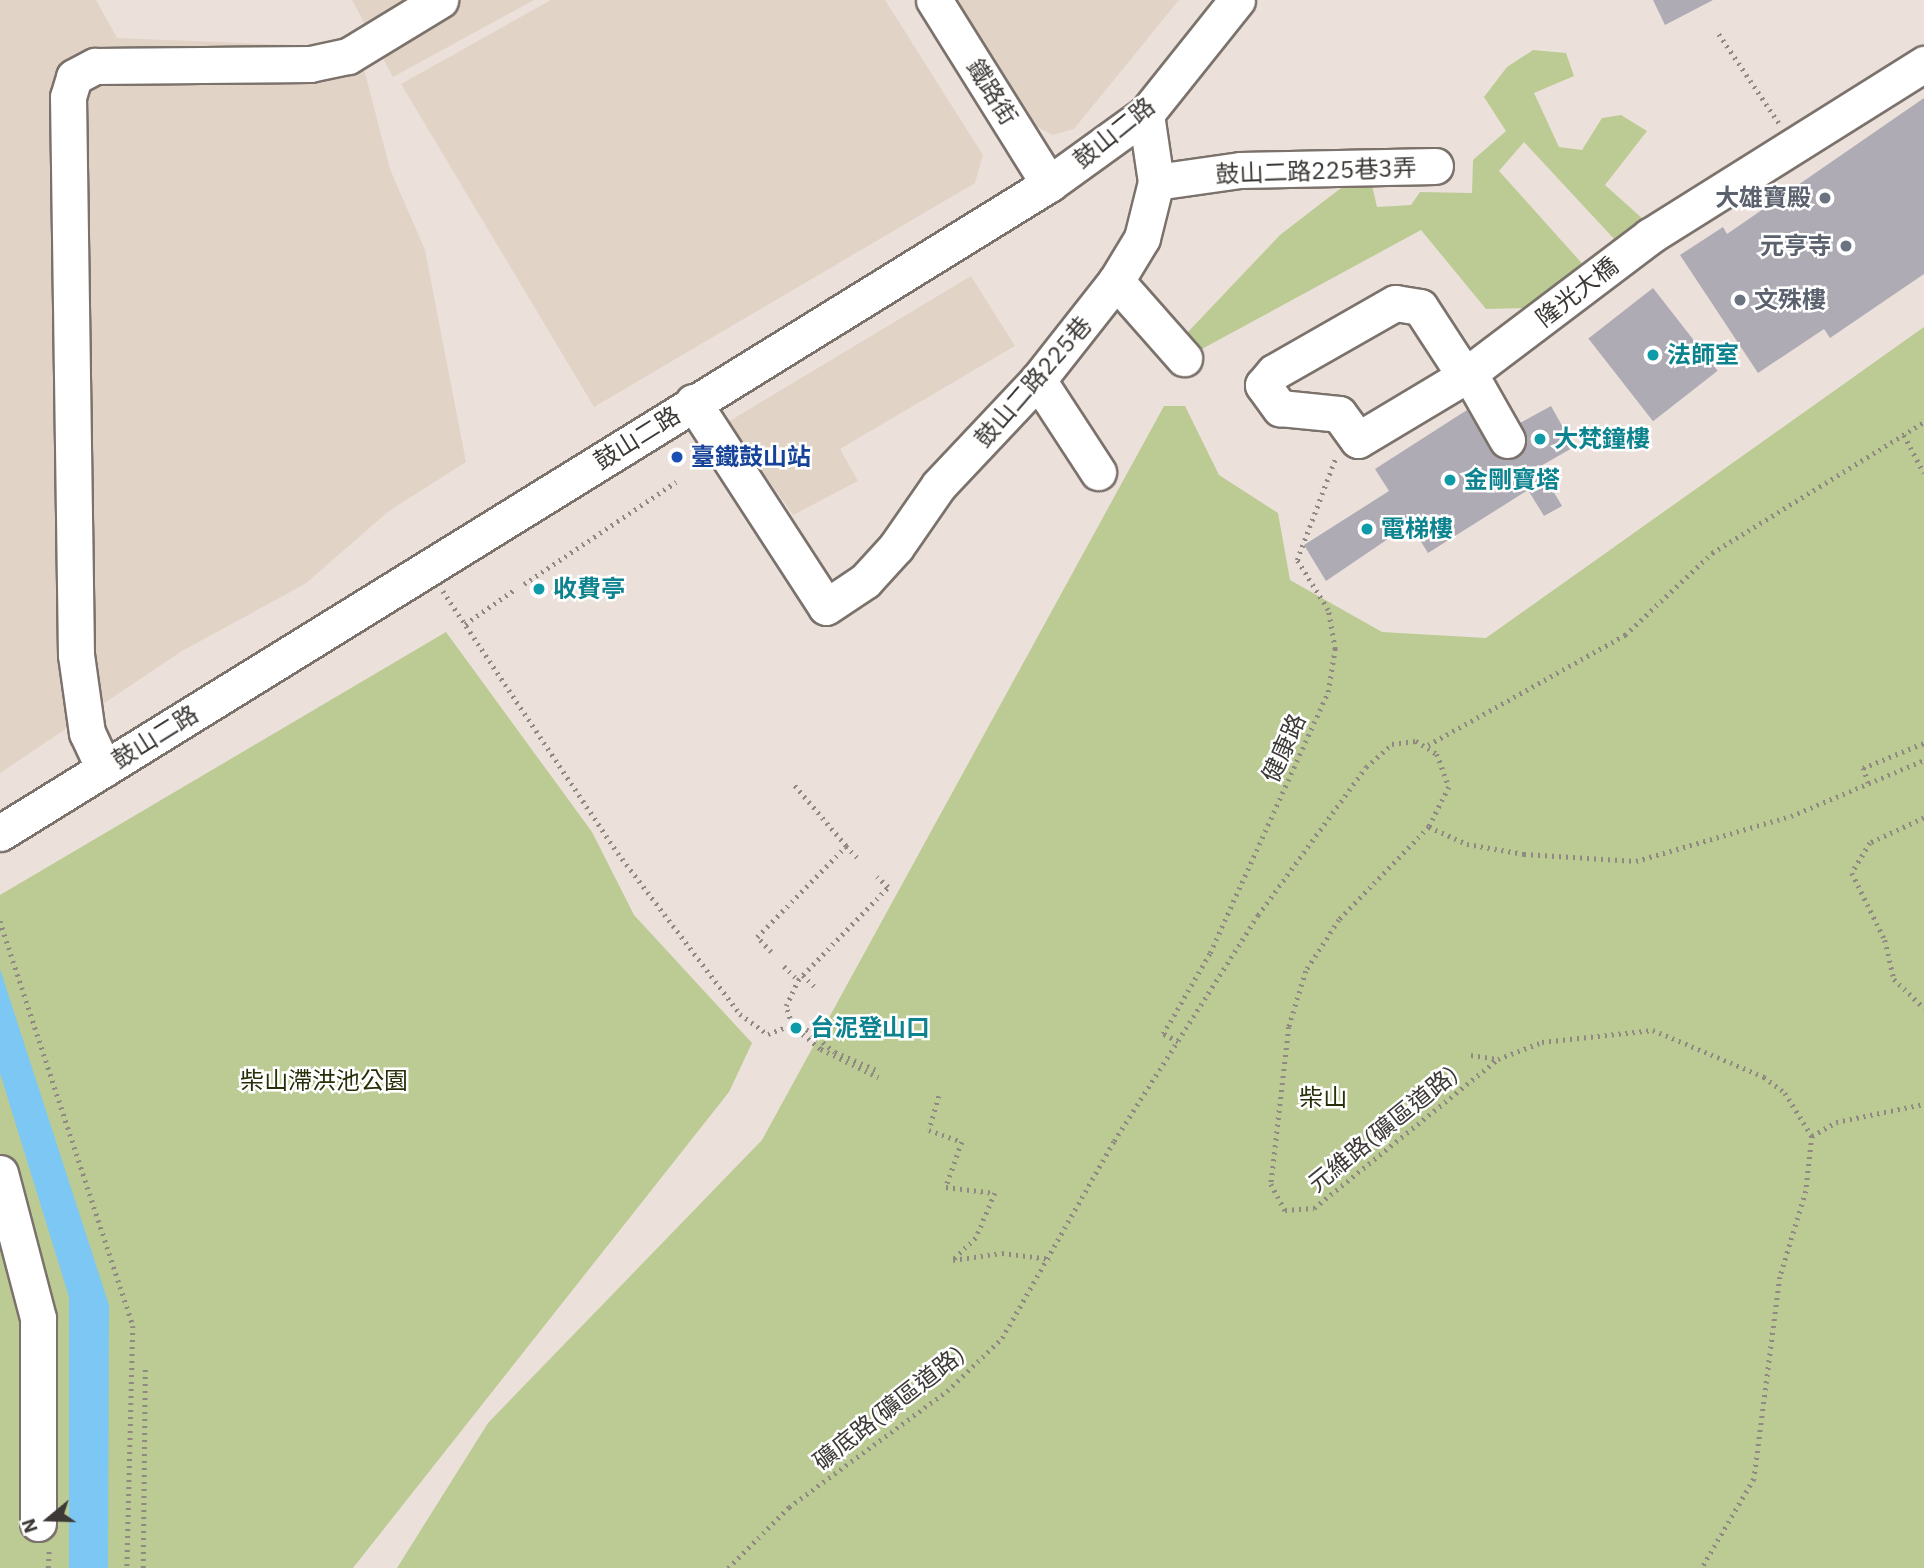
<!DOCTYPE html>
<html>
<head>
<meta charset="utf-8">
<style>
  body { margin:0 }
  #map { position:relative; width:1924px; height:1568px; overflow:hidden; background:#ebe1da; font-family:"IBM Plex Sans","Noto Sans TC",sans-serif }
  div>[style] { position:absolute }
  .built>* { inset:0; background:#e2d3c7 }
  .green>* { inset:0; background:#bbcb93 }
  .water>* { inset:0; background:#7cc7f4 }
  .building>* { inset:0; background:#aeabb5; transform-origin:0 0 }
  .path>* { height:4.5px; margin-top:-2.25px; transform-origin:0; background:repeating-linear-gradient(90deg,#8f8883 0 2px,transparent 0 7px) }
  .roads { filter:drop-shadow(2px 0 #7b726c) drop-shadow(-2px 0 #7b726c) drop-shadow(0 2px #7b726c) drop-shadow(0 -2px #7b726c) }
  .minor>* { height:35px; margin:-17.5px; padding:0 17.5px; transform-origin:17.5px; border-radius:17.5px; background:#fff }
  .dots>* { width:19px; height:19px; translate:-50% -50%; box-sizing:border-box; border:4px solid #fff; border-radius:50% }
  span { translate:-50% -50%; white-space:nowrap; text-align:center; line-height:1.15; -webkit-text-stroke:5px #fff; paint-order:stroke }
  .street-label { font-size:24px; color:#3d3936 }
  .worship-label { font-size:24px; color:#5b616d; font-weight:700 }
  .right { translate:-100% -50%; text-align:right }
  .left { translate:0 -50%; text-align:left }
  .culture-label { font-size:24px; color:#0d838f; font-weight:700 }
  .transit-label { font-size:24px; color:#164399; font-weight:700 }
  .park-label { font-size:24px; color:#262f07 }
  .north { position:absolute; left:14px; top:1484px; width:70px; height:70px; -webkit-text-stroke:5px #fff; paint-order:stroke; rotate:251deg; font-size:19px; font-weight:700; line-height:28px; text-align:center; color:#3d3936 }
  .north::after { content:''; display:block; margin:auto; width:24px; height:32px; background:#3d3936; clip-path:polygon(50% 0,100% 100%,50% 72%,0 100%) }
</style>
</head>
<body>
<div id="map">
  <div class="built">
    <i style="clip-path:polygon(0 0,96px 0,117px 38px,320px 46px,345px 35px,363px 65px,390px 169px,425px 250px,466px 462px,389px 511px,305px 584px,182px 651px,0 773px)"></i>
    <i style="clip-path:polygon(352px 0,534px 0,393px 77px)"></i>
    <i style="clip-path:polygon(551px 0,885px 0,983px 155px,975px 183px,594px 407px,401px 84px)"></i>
    <i style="clip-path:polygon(955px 0,1179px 0,1074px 129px,1052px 135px,1034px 125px)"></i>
    <i style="clip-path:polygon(971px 276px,1015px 346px,840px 449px,858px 481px,793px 515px,728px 422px)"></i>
  </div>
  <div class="green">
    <i style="clip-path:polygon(1533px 50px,1566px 53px,1574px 76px,1534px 93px,1559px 147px,1582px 150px,1602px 118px,1621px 115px,1647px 131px,1605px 185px,1644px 220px,1616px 241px,1524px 142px,1499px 171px,1587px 269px,1529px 308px,1486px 309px,1421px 230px,1200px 350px,1187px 333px,1280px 235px,1350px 181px,1370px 176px,1377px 207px,1411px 205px,1420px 192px,1472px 193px,1473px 160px,1506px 131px,1484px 97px,1507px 67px)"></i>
    <i style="clip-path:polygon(1924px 327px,1924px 1568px,397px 1568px,488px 1423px,762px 1140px,1164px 406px,1185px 406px,1219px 475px,1278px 513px,1290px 580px,1382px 632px,1486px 638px)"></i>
    <i style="clip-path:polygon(446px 632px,592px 832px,634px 915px,752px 1043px,729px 1092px,353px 1568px,0 1568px,0 895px)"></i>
  </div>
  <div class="water">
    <i style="clip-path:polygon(0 969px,109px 1305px,108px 1568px,69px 1568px,69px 1297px,0 1073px)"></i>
  </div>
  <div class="building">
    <i style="clip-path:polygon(1653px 0,1713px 0,1665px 25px)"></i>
    <i style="clip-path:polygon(1924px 98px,1924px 274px,1830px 338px,1824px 329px,1758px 373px,1680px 255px,1723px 227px,1727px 234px)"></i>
    <i style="left:1653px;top:288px;width:105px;height:82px;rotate:52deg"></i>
    <i style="clip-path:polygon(1551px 406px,1574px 447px,1539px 467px,1562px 506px,1544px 516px,1528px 490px,1428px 553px,1410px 524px,1326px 581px,1304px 545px,1389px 491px,1375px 469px,1467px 410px,1496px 457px,1516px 458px,1527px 441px,1520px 423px)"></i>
  </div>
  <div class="path">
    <i style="left:1719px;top:34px;width:107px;rotate:56deg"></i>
    <i style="left:1904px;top:435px;width:43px;rotate:62.2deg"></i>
    <i style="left:1521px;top:466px;width:15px;rotate:62deg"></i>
    <i style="left:524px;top:584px;width:183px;rotate:-33.9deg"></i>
    <i style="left:443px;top:591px;width:315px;rotate:56.3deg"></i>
    <i style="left:618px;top:853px;width:202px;rotate:52.8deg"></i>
    <i style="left:740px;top:1014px;width:34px;rotate:36deg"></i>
    <i style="left:768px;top:1034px;width:26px;rotate:-21deg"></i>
    <i style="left:792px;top:1025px;width:38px;rotate:40deg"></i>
    <i style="left:821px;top:1049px;width:64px;rotate:26.2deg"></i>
    <i style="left:465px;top:624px;width:60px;rotate:-34.8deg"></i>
    <i style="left:1428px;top:745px;width:226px;rotate:-29.2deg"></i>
    <i style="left:1625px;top:635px;width:120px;rotate:-43.3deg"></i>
    <i style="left:1712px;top:553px;width:249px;rotate:-31.7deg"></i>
    <i style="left:1868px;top:783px;width:16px;rotate:-108deg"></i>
    <i style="left:1863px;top:768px;width:66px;rotate:-22.3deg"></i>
    <i style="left:1924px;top:818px;width:60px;rotate:155.2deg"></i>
    <i style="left:1870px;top:843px;width:35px;rotate:121deg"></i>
    <i style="left:1852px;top:873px;width:75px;rotate:63.8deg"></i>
    <i style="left:1885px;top:940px;width:40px;rotate:77deg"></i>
    <i style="left:1894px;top:979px;width:42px;rotate:44deg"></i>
    <i style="left:1429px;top:827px;width:42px;rotate:24.1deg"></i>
    <i style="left:1467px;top:844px;width:58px;rotate:10deg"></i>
    <i style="left:1524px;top:854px;width:112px;rotate:3.6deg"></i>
    <i style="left:1636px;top:861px;width:161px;rotate:-16.2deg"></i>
    <i style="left:1791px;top:816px;width:144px;rotate:-22.8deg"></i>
    <i style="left:846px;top:846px;width:18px;rotate:45deg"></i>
    <i style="left:0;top:921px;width:426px;rotate:71.8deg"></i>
    <i style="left:133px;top:1326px;width:242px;rotate:91.4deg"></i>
    <i style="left:771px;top:952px;width:21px;rotate:-133deg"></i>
    <i style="left:757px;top:937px;width:127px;rotate:-45.6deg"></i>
    <i style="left:846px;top:846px;width:82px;rotate:-130.5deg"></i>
    <i style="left:784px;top:966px;width:20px;rotate:45deg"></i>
    <i style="left:798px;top:980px;width:129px;rotate:-45.9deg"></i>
    <i style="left:888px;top:887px;width:15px;rotate:-138deg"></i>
    <i style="left:803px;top:975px;width:20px;rotate:45deg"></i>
    <i style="left:792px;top:1025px;width:20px;rotate:-108deg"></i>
    <i style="left:786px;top:1006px;width:29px;rotate:-65deg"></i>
    <i style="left:801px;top:1025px;width:43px;rotate:38.5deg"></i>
    <i style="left:835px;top:1052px;width:48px;rotate:23.4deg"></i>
    <i style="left:1178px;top:1042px;width:17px;rotate:-152deg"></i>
    <i style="left:1163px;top:1034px;width:94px;rotate:-59.9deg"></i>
    <i style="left:1210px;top:953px;width:286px;rotate:-65.7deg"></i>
    <i style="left:1328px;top:692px;width:44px;rotate:-80.8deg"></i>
    <i style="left:1335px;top:649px;width:40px;rotate:-100deg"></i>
    <i style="left:1328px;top:610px;width:59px;rotate:-121.8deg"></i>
    <i style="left:1297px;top:560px;width:110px;rotate:-69.3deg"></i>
    <i style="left:1471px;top:1055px;width:26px;rotate:9deg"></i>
    <i style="left:939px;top:1096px;width:35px;rotate:106deg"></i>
    <i style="left:929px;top:1130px;width:35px;rotate:20deg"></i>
    <i style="left:962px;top:1142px;width:48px;rotate:109.6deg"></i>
    <i style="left:946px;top:1187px;width:49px;rotate:7deg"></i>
    <i style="left:995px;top:1193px;width:49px;rotate:112.9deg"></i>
    <i style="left:976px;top:1238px;width:32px;rotate:136deg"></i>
    <i style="left:953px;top:1260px;width:49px;rotate:-8.1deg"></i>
    <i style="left:1002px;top:1253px;width:49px;rotate:7deg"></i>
    <i style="left:1812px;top:1136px;width:28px;rotate:-30deg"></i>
    <i style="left:1836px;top:1122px;width:90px;rotate:-11.6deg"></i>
    <i style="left:48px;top:1568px;width:20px;rotate:-87deg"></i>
    <i style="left:143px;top:1568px;width:200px;rotate:-89.4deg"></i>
    <i style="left:728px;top:1568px;width:86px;rotate:-45deg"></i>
    <i style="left:789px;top:1507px;width:196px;rotate:-36.3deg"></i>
    <i style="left:947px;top:1391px;width:76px;rotate:-43.9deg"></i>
    <i style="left:1002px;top:1338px;width:227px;rotate:-60.4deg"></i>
    <i style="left:1114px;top:1141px;width:268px;rotate:-57.5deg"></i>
    <i style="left:1258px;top:915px;width:183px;rotate:-53.9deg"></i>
    <i style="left:1366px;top:767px;width:35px;rotate:-41deg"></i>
    <i style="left:1392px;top:744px;width:24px;rotate:-7deg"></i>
    <i style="left:1416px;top:741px;width:25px;rotate:32deg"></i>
    <i style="left:1437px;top:754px;width:35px;rotate:70deg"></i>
    <i style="left:1449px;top:787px;width:45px;rotate:116.6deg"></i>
    <i style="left:1429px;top:827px;width:129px;rotate:134.1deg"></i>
    <i style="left:1339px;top:920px;width:61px;rotate:122.9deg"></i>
    <i style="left:1306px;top:971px;width:59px;rotate:106.9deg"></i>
    <i style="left:1289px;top:1027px;width:158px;rotate:96.5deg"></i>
    <i style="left:1271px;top:1184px;width:30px;rotate:62deg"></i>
    <i style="left:1285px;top:1210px;width:29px;rotate:-4deg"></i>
    <i style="left:1314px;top:1208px;width:237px;rotate:-39deg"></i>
    <i style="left:1498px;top:1059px;width:47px;rotate:-21.1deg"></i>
    <i style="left:1542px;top:1042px;width:112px;rotate:-6.2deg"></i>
    <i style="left:1653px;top:1030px;width:121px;rotate:22.9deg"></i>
    <i style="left:1764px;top:1077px;width:26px;rotate:37deg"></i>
    <i style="left:1785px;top:1093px;width:51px;rotate:57.9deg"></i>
    <i style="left:1812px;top:1136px;width:55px;rotate:96.2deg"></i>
    <i style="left:1806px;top:1191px;width:90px;rotate:106.8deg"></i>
    <i style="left:1780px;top:1277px;width:204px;rotate:97.3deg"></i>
    <i style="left:1754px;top:1479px;width:103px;rotate:120.3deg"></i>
  </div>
  <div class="roads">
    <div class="minor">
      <i style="left:934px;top:0;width:217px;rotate:58deg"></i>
      <i style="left:1156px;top:182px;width:85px;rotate:-8.1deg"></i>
      <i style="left:1240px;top:170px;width:195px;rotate:-1.2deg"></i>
      <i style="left:1116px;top:281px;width:103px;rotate:48.6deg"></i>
      <i style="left:1469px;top:373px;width:77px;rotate:60.4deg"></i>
      <i style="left:1465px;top:376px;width:82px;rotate:-123.1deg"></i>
      <i style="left:1420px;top:307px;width:25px;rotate:-171deg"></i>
      <i style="left:1395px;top:303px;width:139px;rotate:150.3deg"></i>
      <i style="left:1274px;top:372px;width:17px;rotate:130deg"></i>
      <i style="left:1263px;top:385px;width:29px;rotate:54deg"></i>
      <i style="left:1280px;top:408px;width:59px;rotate:5.8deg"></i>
      <i style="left:1339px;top:414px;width:32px;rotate:54deg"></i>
      <i style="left:1358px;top:440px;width:125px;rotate:-30.9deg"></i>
      <i style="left:1465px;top:376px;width:232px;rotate:-37.1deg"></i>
      <i style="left:1650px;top:236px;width:324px;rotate:-32.1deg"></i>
      <i style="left:1038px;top:380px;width:110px;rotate:56.9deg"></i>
      <i style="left:693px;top:402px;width:244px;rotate:57deg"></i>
      <i style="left:826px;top:607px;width:47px;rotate:-33.7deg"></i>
      <i style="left:865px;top:581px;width:46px;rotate:-47.6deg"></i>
      <i style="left:896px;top:547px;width:75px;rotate:-55.3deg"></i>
      <i style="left:939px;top:485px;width:144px;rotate:-46.7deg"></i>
      <i style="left:1038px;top:380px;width:126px;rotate:-51.8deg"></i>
      <i style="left:1116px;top:281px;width:50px;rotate:-58.8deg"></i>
      <i style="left:1142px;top:238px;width:58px;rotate:-76deg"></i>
      <i style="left:1156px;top:182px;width:69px;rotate:-98.4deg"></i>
      <i style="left:104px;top:769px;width:40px;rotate:-115deg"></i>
      <i style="left:87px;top:733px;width:79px;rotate:-98deg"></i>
      <i style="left:76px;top:655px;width:558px;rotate:-90.82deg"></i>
      <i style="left:68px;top:97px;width:21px;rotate:-73deg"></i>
      <i style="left:74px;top:77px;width:24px;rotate:-28deg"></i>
      <i style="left:95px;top:66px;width:215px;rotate:-0.5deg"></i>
      <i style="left:310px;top:64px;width:39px;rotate:-12deg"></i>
      <i style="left:348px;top:56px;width:108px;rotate:-31.3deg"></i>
      <i style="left:0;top:833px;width:1234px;rotate:-31.74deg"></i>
      <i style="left:1049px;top:184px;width:120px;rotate:-35.8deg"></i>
      <i style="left:1146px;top:114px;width:146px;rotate:-51.4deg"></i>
      <i style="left:0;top:1173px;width:150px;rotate:75.3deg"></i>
      <i style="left:38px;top:1318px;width:205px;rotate:90deg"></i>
    </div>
  </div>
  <div class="dots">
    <i style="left:1825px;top:198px;background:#6b7280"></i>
    <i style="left:1846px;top:246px;background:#6b7280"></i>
    <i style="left:1740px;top:300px;background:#6b7280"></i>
    <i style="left:1653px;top:355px;background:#0f9aa8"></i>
    <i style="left:1540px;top:439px;background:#0f9aa8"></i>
    <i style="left:677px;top:457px;background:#1a4fb4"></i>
    <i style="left:1450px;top:480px;background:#0f9aa8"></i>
    <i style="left:1367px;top:529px;background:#0f9aa8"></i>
    <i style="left:539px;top:589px;background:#0f9aa8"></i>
    <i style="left:796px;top:1028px;background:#0f9aa8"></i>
  </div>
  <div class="street-label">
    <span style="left:992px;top:92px;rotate:58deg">鐵路街</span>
    <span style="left:1114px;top:133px;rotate:-39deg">鼓山二路</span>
    <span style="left:1316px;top:171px;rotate:-2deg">鼓山二路225巷3弄</span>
    <span style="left:1577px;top:292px;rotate:-38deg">隆光大橋</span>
    <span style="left:1033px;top:382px;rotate:-49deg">鼓山二路225巷</span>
    <span style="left:637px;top:438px;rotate:-32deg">鼓山二路</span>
    <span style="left:155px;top:737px;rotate:-32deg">鼓山二路</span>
    <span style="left:1284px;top:748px;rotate:-66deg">健康路</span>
    <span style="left:1383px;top:1129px;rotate:-39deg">元維路(礦區道路)</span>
    <span style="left:889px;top:1408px;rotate:-38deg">礦底路(礦區道路)</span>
  </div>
  <div class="worship-label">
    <span class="right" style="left:1811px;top:198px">大雄寶殿</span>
    <span class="right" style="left:1832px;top:246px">元亨寺</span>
    <span class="left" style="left:1754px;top:300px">文殊樓</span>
  </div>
  <div class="culture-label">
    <span class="left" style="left:1667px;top:355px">法師室</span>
    <span class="left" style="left:1554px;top:439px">大梵鐘樓</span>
    <span class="left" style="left:1464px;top:480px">金剛寶塔</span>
    <span class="left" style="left:1381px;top:529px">電梯樓</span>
    <span class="left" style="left:553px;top:589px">收費亭</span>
    <span class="left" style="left:810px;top:1028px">台泥登山口</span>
  </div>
  <div class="transit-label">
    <span class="left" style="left:691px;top:457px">臺鐵鼓山站</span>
  </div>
  <div class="park-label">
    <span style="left:324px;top:1081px">柴山滯洪池公園</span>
    <span style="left:1323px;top:1098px">柴山</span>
  </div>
  <div class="north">N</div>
</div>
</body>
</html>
